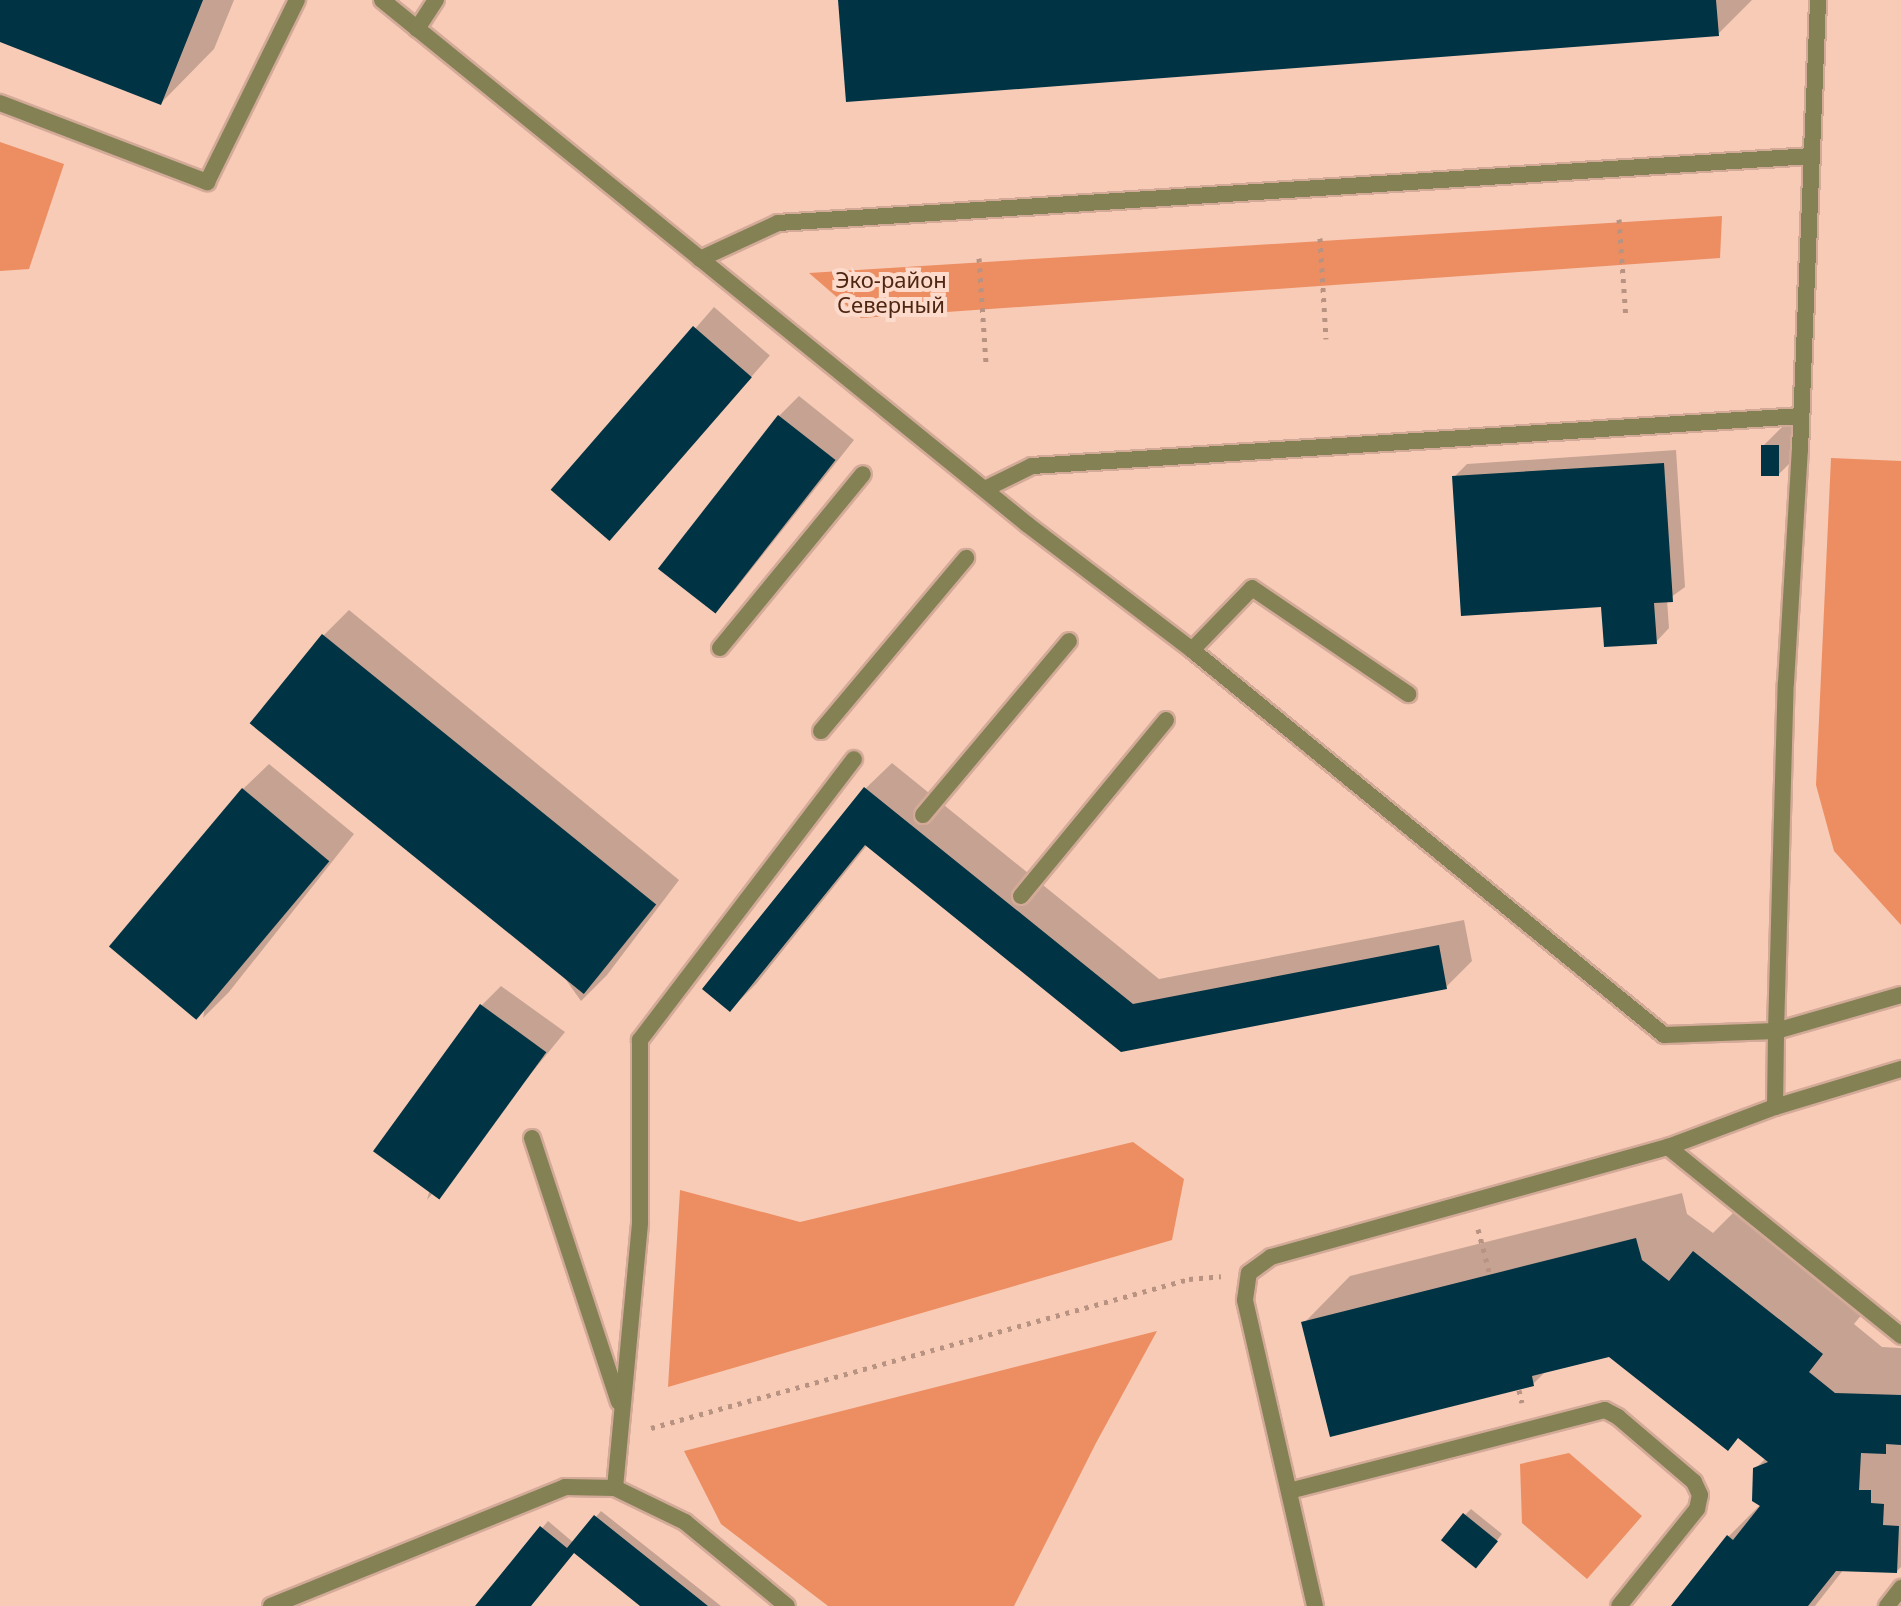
<!DOCTYPE html>
<html>
<head>
<meta charset="utf-8">
<style>
  body { margin:0 }
  #map { position:relative; width:1901px; height:1606px; overflow:hidden; background:#f8cbb7; font-family:"Noto Sans",sans-serif }
  div>[style] { position:absolute }
  .green>* { inset:0; background:#ec8e62 }
  .shadow>* { inset:0; background:#0003; transform-origin:0 0 }
  .building>* { inset:0; background:#003343; transform-origin:0 0 }
  .path>* { height:5px; margin-top:-2.5px; transform-origin:0; background:repeating-linear-gradient(90deg,#b89382 0 4px,transparent 0 10px) }
  .roads { filter:drop-shadow(2px 0 #d3aa98) drop-shadow(-2px 0 #d3aa98) drop-shadow(0 2px #d3aa98) drop-shadow(0 -2px #d3aa98) }
  .service>* { height:16px; margin:-8px; padding:0 8px; transform-origin:8px; border-radius:8px; background:#848154 }
  .minor>* { height:16px; margin:-8px; padding:0 8px; transform-origin:8px; border-radius:8px; background:#848154 }
  span { translate:-50% -50%; white-space:nowrap; text-align:center; line-height:1.15; -webkit-text-stroke:8px #fddbcc; paint-order:stroke }
  .park-label { font-size:22px; color:#4f2612 }
</style>
</head>
<body>
<div id="map">
  <div class="green">
    <i style="clip-path:polygon(0 142px,64px 164px,29px 269px,0 271px)"></i>
    <i style="clip-path:polygon(1722px 216px,1720px 258px,861px 318px,809px 273px)"></i>
    <i style="clip-path:polygon(1831px 458px,1901px 461px,1901px 925px,1834px 851px,1816px 785px)"></i>
    <i style="clip-path:polygon(1133px 1142px,1184px 1179px,1172px 1240px,668px 1387px,680px 1190px,800px 1222px)"></i>
    <i style="clip-path:polygon(1157px 1331px,1096px 1443px,1014px 1606px,828px 1606px,721px 1524px,684px 1451px)"></i>
    <i style="clip-path:polygon(1569px 1453px,1642px 1516px,1587px 1579px,1522px 1523px,1520px 1464px)"></i>
  </div>
  <div class="shadow">
    <i style="clip-path:polygon(0 0,234px 0,214px 49px,161px 103px,0 39px)"></i>
    <i style="clip-path:polygon(840px 0,1752px 0,1718px 34px)"></i>
    <i style="left:714px;top:307px;width:74px;height:244px;rotate:41deg"></i>
    <i style="clip-path:polygon(799px 396px,854px 440px,734px 591px,714px 611px,779px 416px)"></i>
    <i style="clip-path:polygon(1789px 420px,1804px 420px,1805px 448px,1779px 474px,1763px 446px)"></i>
    <i style="clip-path:polygon(1676px 450px,1685px 587px,1667px 600px,1669px 628px,1656px 642px,1603px 605px,1454px 477px,1467px 464px)"></i>
    <i style="clip-path:polygon(349px 610px,679px 880px,607px 975px,581px 1001px,323px 636px)"></i>
    <i style="clip-path:polygon(892px 763px,1159px 979px,1464px 920px,1472px 961px,1446px 987px,1122px 1050px,868px 844px,756px 984px,730px 1010px,705px 989px,866px 788px)"></i>
    <i style="clip-path:polygon(269px 764px,354px 834px,229px 992px,203px 1018px,243px 789px)"></i>
    <i style="clip-path:polygon(501px 986px,565px 1032px,427px 1200px,481px 1006px)"></i>
    <i style="clip-path:polygon(1682px 1193px,1687px 1214px,1713px 1233px,1740px 1206px,1868px 1307px,1854px 1324px,1882px 1347px,1901px 1348px,1901px 1567px,1897px 1571px,1844px 1569px,1815px 1606px,1673px 1606px,1729px 1536px,1761px 1504px,1755px 1469px,1766px 1458px,1739px 1437px,1609px 1355px,1547px 1370px,1533px 1384px,1304px 1323px,1350px 1276px)"></i>
    <i style="clip-path:polygon(1471px 1509px,1502px 1534px,1482px 1559px,1465px 1515px)"></i>
    <i style="clip-path:polygon(601px 1511px,721px 1606px,644px 1606px,575px 1551px,530px 1606px,478px 1606px,548px 1521px,574px 1543px)"></i>
  </div>
  <div class="building">
    <i style="clip-path:polygon(0 0,203px 0,161px 105px,0 42px)"></i>
    <i style="clip-path:polygon(838px 0,1716px 0,1719px 36px,846px 102px)"></i>
    <i style="left:693px;top:326px;width:78px;height:217px;rotate:41deg"></i>
    <i style="left:778px;top:415px;width:73px;height:195px;rotate:38deg"></i>
    <i style="left:1761px;top:445px;width:18px;height:31px"></i>
    <i style="clip-path:polygon(1664px 463px,1673px 602px,1654px 603px,1657px 644px,1604px 647px,1601px 607px,1461px 616px,1452px 476px)"></i>
    <i style="left:322px;top:634px;width:430px;height:115px;rotate:39deg"></i>
    <i style="clip-path:polygon(864px 787px,1133px 1004px,1439px 945px,1447px 989px,1121px 1052px,865px 845px,730px 1012px,702px 989px)"></i>
    <i style="left:242px;top:788px;width:114px;height:207px;rotate:40deg"></i>
    <i style="left:480px;top:1004px;width:82px;height:182px;rotate:36deg"></i>
    <i style="clip-path:polygon(1636px 1238px,1642px 1260px,1669px 1281px,1693px 1251px,1823px 1354px,1809px 1372px,1835px 1393px,1901px 1395px,1901px 1445px,1886px 1444px,1886px 1454px,1861px 1453px,1859px 1490px,1871px 1490px,1871px 1503px,1884px 1504px,1883px 1525px,1899px 1526px,1897px 1573px,1836px 1571px,1808px 1606px,1671px 1606px,1727px 1535px,1733px 1540px,1760px 1506px,1752px 1501px,1753px 1468px,1768px 1462px,1738px 1438px,1728px 1451px,1609px 1357px,1532px 1376px,1534px 1386px,1330px 1437px,1301px 1322px)"></i>
    <i style="left:1463px;top:1513px;width:45px;height:35px;rotate:39deg"></i>
    <i style="clip-path:polygon(594px 1515px,708px 1606px,640px 1606px,574px 1553px,531px 1606px,475px 1606px,540px 1526px,567px 1548px)"></i>
  </div>
  <div class="path">
    <i style="left:1619px;top:219px;width:99px;rotate:86deg"></i>
    <i style="left:1320px;top:238px;width:101px;rotate:86.6deg"></i>
    <i style="left:979px;top:258px;width:105px;rotate:86.2deg"></i>
    <i style="left:1478px;top:1229px;width:48px;rotate:75.4deg"></i>
    <i style="left:1519px;top:1390px;width:13px;rotate:77deg"></i>
    <i style="left:651px;top:1428px;width:558px;rotate:-15.48deg"></i>
    <i style="left:1189px;top:1279px;width:32px;rotate:-5deg"></i>
  </div>
  <div class="roads">
    <div class="service">
      <i style="left:382px;top:0;width:832px;rotate:39.1deg"></i>
      <i style="left:417px;top:29px;width:35px;rotate:-57deg"></i>
      <i style="left:0;top:103px;width:222px;rotate:20.9deg"></i>
      <i style="left:207px;top:182px;width:203px;rotate:-63.7deg"></i>
      <i style="left:700px;top:259px;width:86px;rotate:-24.8deg"></i>
      <i style="left:778px;top:223px;width:1034px;rotate:-3.71deg"></i>
      <i style="left:987px;top:488px;width:50px;rotate:-26.1deg"></i>
      <i style="left:1032px;top:466px;width:770px;rotate:-3.72deg"></i>
      <i style="left:720px;top:648px;width:225px;rotate:-50.6deg"></i>
      <i style="left:1192px;top:650px;width:86px;rotate:-45.9deg"></i>
      <i style="left:1252px;top:588px;width:189px;rotate:34.2deg"></i>
      <i style="left:821px;top:731px;width:226px;rotate:-50deg"></i>
      <i style="left:923px;top:815px;width:227px;rotate:-50deg"></i>
      <i style="left:1021px;top:896px;width:228px;rotate:-50.5deg"></i>
      <i style="left:1776px;top:1031px;width:348px;rotate:-88.4deg"></i>
      <i style="left:1786px;top:683px;width:233px;rotate:-86.6deg"></i>
      <i style="left:1800px;top:450px;width:450px;rotate:-87.7deg"></i>
      <i style="left:532px;top:1138px;width:278px;rotate:71.8deg"></i>
      <i style="left:615px;top:1488px;width:267px;rotate:-84.6deg"></i>
      <i style="left:640px;top:1222px;width:182px;rotate:-90deg"></i>
      <i style="left:640px;top:1040px;width:353px;rotate:-52.7deg"></i>
      <i style="left:1289px;top:1491px;width:326px;rotate:-14.4deg"></i>
      <i style="left:1605px;top:1410px;width:15px;rotate:28deg"></i>
      <i style="left:1618px;top:1417px;width:100px;rotate:40.5deg"></i>
      <i style="left:1694px;top:1482px;width:14px;rotate:65deg"></i>
      <i style="left:1700px;top:1495px;width:14px;rotate:102deg"></i>
      <i style="left:1697px;top:1509px;width:124px;rotate:128.8deg"></i>
      <i style="left:271px;top:1606px;width:317px;rotate:-22deg"></i>
      <i style="left:565px;top:1487px;width:50px;rotate:1.1deg"></i>
      <i style="left:615px;top:1488px;width:78px;rotate:25.9deg"></i>
      <i style="left:685px;top:1522px;width:132px;rotate:39.5deg"></i>
      <i style="left:1315px;top:1606px;width:314px;rotate:-102.9deg"></i>
      <i style="left:1245px;top:1300px;width:27px;rotate:-82deg"></i>
      <i style="left:1249px;top:1273px;width:27px;rotate:-36deg"></i>
      <i style="left:1271px;top:1257px;width:412px;rotate:-15.5deg"></i>
      <i style="left:1668px;top:1147px;width:300px;rotate:39deg"></i>
      <i style="left:1887px;top:1606px;width:23px;rotate:-52deg"></i>
    </div>
    <div class="minor">
      <i style="left:1028px;top:525px;width:206px;rotate:37.3deg"></i>
      <i style="left:1192px;top:650px;width:609px;rotate:39.2deg"></i>
      <i style="left:1664px;top:1035px;width:112px;rotate:-2deg"></i>
      <i style="left:1776px;top:1031px;width:130px;rotate:-16.1deg"></i>
      <i style="left:1775px;top:1107px;width:76px;rotate:-89.2deg"></i>
      <i style="left:1668px;top:1147px;width:114px;rotate:-20.5deg"></i>
      <i style="left:1775px;top:1107px;width:132px;rotate:-16.8deg"></i>
    </div>
  </div>
  <div class="park-label">
    <span style="left:891px;top:292px">Эко-район<br>Северный</span>
  </div>
</div>
</body>
</html>
